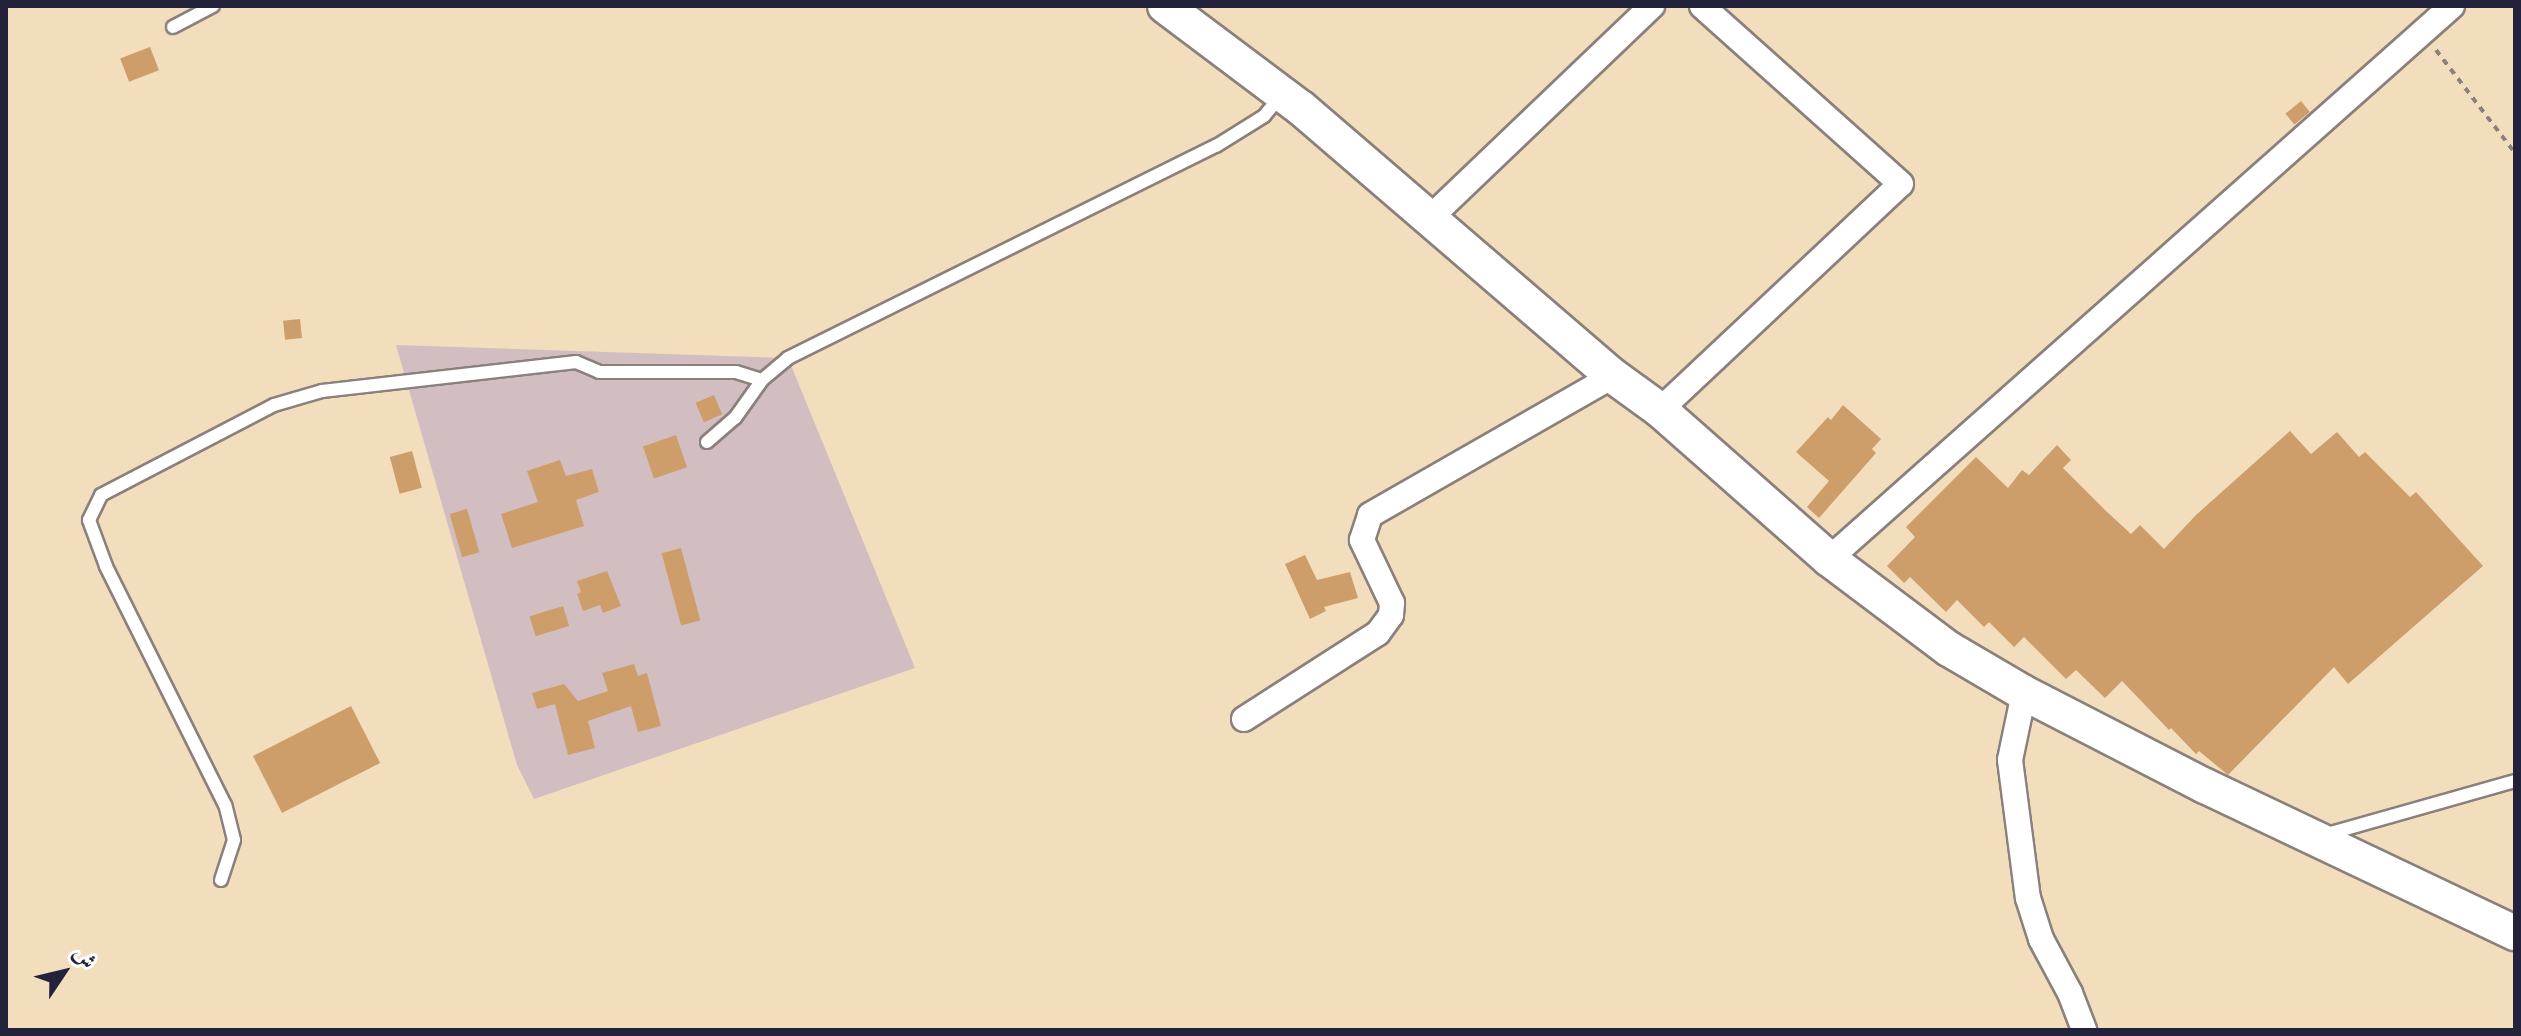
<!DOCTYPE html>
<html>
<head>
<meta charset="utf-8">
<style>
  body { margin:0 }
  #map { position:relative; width:2521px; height:1036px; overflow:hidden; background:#f2ddbd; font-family:"Old Standard TT",Amiri,serif }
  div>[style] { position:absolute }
  .industrial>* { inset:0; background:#d2bec1 }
  .building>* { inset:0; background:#ce9e6a; transform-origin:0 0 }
  .path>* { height:4px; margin-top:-2px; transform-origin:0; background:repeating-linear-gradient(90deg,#8a807c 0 6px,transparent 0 12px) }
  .roads { filter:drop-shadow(2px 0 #8a807c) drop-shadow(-2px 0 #8a807c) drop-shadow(0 2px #8a807c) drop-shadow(0 -2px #8a807c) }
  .lane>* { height:12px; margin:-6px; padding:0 6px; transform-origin:6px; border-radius:6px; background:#fff }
  .street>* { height:24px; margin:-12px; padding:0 12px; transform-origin:12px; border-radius:12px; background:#fff }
  .secondary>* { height:34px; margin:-17px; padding:0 17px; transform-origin:17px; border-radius:17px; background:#fff }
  span { translate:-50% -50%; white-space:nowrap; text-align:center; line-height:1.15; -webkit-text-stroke:7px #fff; paint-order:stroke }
  .frame { position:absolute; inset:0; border:8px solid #22223b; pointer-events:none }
  .north { position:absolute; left:24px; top:932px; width:80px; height:80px; -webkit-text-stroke:6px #fff; paint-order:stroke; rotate:55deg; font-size:22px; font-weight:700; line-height:32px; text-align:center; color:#22223b }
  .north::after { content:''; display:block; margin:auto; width:28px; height:36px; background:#22223b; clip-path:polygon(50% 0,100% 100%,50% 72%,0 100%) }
</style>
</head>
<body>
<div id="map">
  <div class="industrial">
    <i style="clip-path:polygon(396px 345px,788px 358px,915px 668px,534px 799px,517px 765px)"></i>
  </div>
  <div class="building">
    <i style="left:150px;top:47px;width:25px;height:32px;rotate:69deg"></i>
    <i style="left:2301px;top:101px;width:14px;height:20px;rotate:51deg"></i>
    <i style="left:300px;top:319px;width:19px;height:17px;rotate:84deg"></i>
    <i style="left:714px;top:395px;width:21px;height:20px;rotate:67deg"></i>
    <i style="clip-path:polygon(1843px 405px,1881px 439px,1872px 449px,1876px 453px,1819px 518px,1807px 507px,1829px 481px,1796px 452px,1828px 417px,1831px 420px)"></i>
    <i style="clip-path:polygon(2290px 431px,2311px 454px,2337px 432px,2359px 457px,2365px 452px,2410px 497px,2416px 492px,2483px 566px,2348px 684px,2334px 667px,2228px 775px,2199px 751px,2196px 754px,2171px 728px,2169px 730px,2122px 681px,2105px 698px,2076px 670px,2066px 679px,2024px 637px,2014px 647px,1989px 622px,1984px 627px,1957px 600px,1946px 612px,1910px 577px,1904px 583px,1887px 566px,1915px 537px,1906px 527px,1976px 457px,2008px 488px,2022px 470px,2029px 475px,2057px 445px,2071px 460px,2063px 468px,2106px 511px,2131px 534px,2140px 525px,2164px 549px,2196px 515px)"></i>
    <i style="left:676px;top:435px;width:34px;height:35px;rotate:71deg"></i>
    <i style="left:412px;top:451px;width:38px;height:23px;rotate:75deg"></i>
    <i style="clip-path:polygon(560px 460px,566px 476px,592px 469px,599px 492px,576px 500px,584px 526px,512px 548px,501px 514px,538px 502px,527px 471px)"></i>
    <i style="left:467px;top:509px;width:45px;height:18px;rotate:74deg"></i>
    <i style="left:681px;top:548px;width:75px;height:20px;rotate:75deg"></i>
    <i style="clip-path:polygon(1305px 555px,1317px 580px,1350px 572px,1358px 598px,1324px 607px,1326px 611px,1310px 619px,1285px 564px)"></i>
    <i style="clip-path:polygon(607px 571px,621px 606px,603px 613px,600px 605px,583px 611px,577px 594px,581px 592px,577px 581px)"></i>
    <i style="left:563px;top:606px;width:21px;height:35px;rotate:73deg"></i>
    <i style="clip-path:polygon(634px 664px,638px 676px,647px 673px,661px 726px,638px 732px,631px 706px,588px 721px,595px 748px,568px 755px,555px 704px,537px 709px,532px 693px,564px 684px,578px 701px,608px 691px,602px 673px)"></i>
    <i style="left:351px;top:706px;width:64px;height:110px;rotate:63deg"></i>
  </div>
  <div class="path">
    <i style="left:2436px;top:50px;width:130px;rotate:52.5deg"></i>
  </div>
  <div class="roads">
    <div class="lane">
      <i style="left:173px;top:27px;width:45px;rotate:-27.7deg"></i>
      <i style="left:707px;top:442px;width:37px;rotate:-41deg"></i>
      <i style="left:735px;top:418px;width:47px;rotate:-54.6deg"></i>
      <i style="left:762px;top:380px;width:34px;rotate:-40deg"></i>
      <i style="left:788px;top:358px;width:478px;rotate:-26.4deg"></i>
      <i style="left:1216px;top:146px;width:57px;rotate:-32deg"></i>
      <i style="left:1264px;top:116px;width:25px;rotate:-50deg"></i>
      <i style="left:2324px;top:835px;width:198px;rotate:-15.8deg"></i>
      <i style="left:221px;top:880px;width:42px;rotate:-72deg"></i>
      <i style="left:234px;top:840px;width:36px;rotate:-104deg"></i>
      <i style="left:225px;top:805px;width:267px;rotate:-116.5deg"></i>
      <i style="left:106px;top:566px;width:49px;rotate:-110.3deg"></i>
      <i style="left:89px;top:520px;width:28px;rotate:-64deg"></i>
      <i style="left:101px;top:495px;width:195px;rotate:-27.5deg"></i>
      <i style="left:274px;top:405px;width:50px;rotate:-16.3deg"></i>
      <i style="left:322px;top:391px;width:256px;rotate:-6.5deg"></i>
      <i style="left:576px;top:362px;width:25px;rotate:23deg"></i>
      <i style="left:599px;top:372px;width:137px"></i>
      <i style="left:736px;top:372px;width:27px;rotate:17deg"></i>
    </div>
    <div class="street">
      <i style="left:1431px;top:217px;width:306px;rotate:-43.7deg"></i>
      <i style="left:1660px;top:410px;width:330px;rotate:-43.2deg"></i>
      <i style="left:1901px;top:184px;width:267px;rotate:-138.2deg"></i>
      <i style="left:1829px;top:559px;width:833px;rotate:-41.59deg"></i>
      <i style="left:2024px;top:693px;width:68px;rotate:101.8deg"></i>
      <i style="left:2010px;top:760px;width:139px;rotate:82.6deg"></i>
      <i style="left:2028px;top:898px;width:43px;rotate:72.4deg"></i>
      <i style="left:2041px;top:939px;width:61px;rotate:61.8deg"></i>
      <i style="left:2070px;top:993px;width:40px;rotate:69deg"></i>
      <i style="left:1244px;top:719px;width:159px;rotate:-32.7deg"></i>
      <i style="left:1378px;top:633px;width:22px;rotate:-54deg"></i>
      <i style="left:1391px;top:615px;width:12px;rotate:-85deg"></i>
      <i style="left:1392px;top:603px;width:70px;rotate:-115.5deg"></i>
      <i style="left:1362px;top:540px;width:26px;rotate:-72deg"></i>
      <i style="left:1370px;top:515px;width:280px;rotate:-29.8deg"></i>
    </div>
    <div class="secondary">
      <i style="left:1165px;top:6px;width:170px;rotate:36.9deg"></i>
      <i style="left:1301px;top:108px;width:411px;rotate:40.7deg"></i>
      <i style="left:1613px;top:376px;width:58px;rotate:35.9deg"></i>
      <i style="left:1660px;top:410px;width:225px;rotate:41.4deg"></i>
      <i style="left:1829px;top:559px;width:150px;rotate:36.9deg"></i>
      <i style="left:1949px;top:649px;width:87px;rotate:30.4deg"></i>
      <i style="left:2024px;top:693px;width:203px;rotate:27.2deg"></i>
      <i style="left:2205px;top:786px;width:343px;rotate:25.4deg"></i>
    </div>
  </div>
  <div class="frame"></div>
  <div class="north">ش</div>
</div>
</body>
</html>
